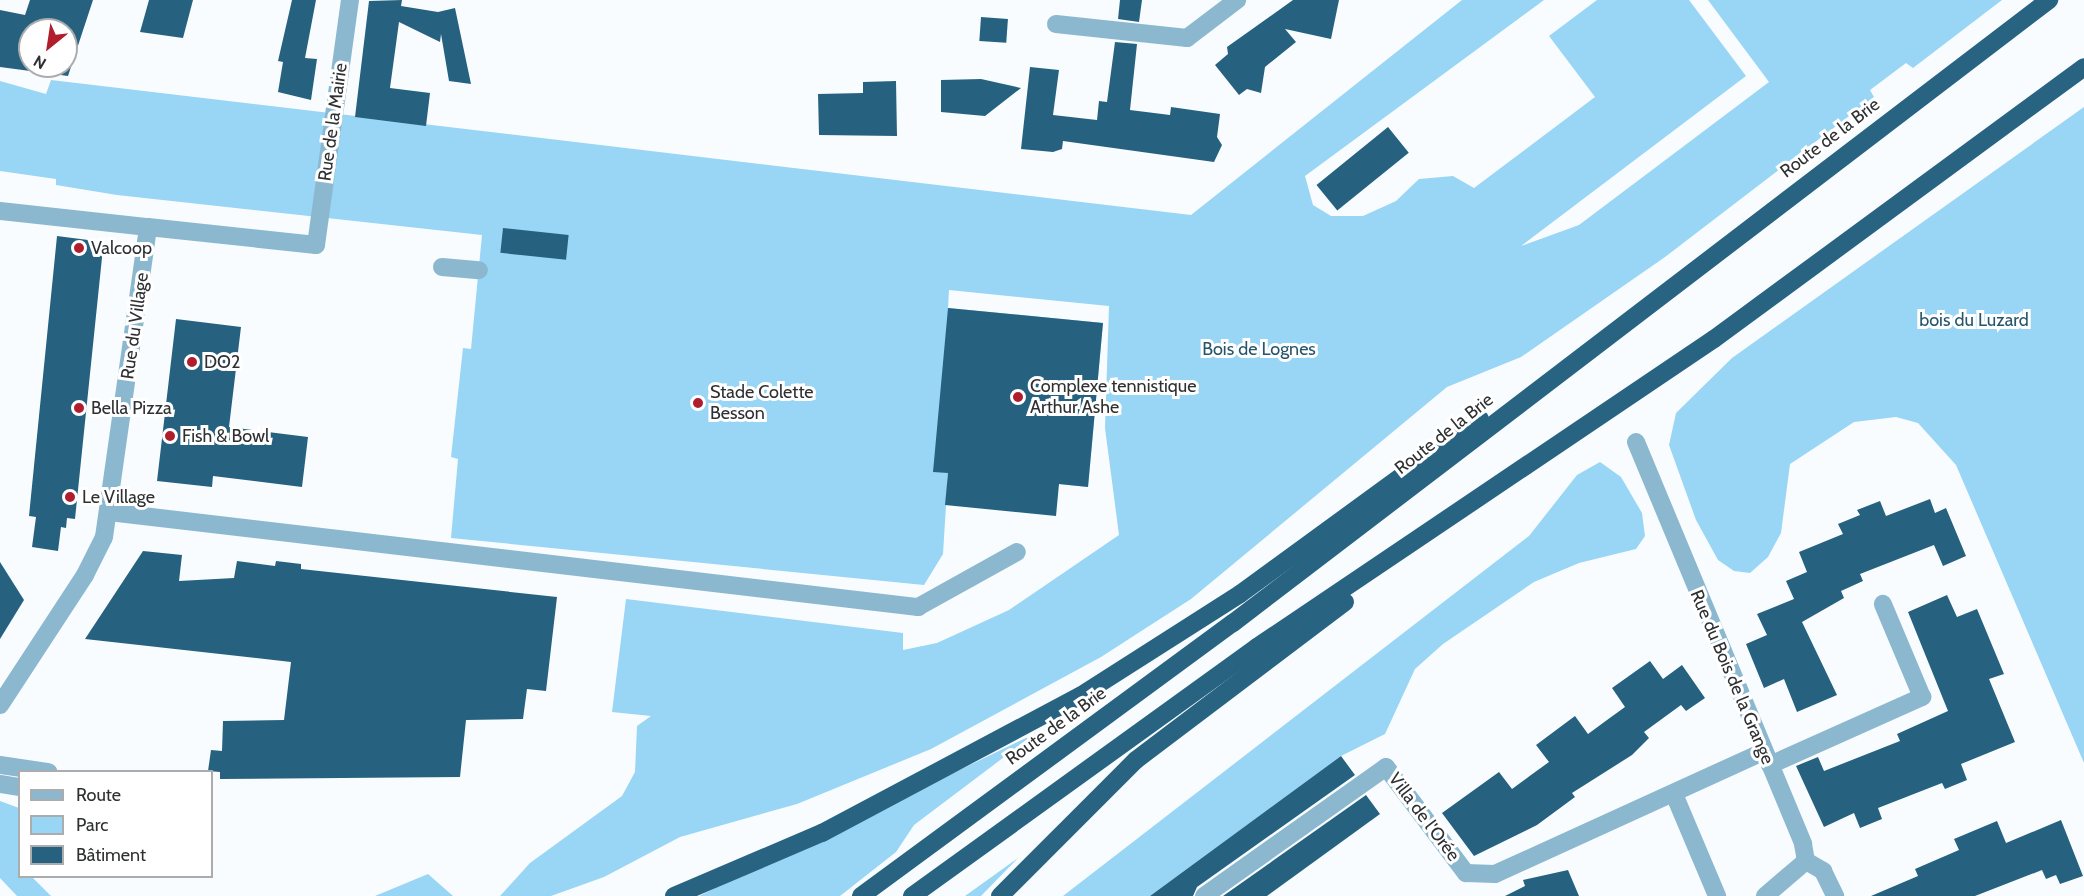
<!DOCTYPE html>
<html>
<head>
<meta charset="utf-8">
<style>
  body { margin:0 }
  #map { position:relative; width:2084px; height:896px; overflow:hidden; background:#f8fcfe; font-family:Cabin,sans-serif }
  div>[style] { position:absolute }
  .green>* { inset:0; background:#99d5f5 }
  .building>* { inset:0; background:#26627f; transform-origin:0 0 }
  .minor>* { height:18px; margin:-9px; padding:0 9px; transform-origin:9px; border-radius:9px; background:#8cb8cf }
  .highway>* { height:18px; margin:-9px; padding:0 9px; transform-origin:9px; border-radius:9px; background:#286481 }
  .dots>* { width:16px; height:16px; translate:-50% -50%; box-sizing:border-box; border:3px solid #fff; border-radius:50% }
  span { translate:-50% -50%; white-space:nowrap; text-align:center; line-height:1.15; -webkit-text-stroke:6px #fff; paint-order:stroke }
  .street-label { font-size:18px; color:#2e3031 }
  .poi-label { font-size:18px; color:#2e3031 }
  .left { translate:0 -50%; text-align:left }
  .park-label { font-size:18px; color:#27556c }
  .legend { position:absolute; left:18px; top:770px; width:195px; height:108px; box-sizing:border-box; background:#fff; border:2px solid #abacad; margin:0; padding:8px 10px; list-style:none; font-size:18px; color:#2e3031 }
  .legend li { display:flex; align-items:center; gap:12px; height:30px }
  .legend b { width:30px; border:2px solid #abacad }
  .north { position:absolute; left:18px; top:18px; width:60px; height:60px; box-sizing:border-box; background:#fff; border:2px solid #abacad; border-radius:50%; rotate:210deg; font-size:16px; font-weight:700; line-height:24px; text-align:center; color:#2e3031 }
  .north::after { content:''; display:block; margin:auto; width:21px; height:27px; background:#b01d2d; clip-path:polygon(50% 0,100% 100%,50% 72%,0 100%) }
</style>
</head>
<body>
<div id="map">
  <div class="green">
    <i style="clip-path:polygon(1462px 0,1544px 0,1305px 176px,1313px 205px,1331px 216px,1363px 216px,1396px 201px,1419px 179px,1453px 176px,1474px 188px,1595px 97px,1549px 36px,1597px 0,1689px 0,1746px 76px,1521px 246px,1579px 225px,1769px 82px,1708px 0,2002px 0,1913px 68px,1906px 63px,1870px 90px,1874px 97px,1665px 257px,1521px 357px,1447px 387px,1191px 599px,1101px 657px,931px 749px,797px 804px,680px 837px,604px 877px,551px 896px,500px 896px,530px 863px,622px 796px,635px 772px,637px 726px,651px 716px,612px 712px,626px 599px,903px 633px,903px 650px,937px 643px,1009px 610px,1119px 535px,1105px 428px,1109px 306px,949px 290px,948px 308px,1103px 323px,1088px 487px,948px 473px,943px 554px,924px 585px,451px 538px,458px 459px,451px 457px,463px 348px,471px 349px,482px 235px,117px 195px,56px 185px,56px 179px,0 171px,0 81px,46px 94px,51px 80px,1191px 215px)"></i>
    <i style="clip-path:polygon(2084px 107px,2084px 763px,1956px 465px,1918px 423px,1896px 417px,1854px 422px,1790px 464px,1781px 533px,1768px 557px,1750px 573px,1734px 571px,1718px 560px,1696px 520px,1669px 445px,1676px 413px,1732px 358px)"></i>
    <i style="clip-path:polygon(1600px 462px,1621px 477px,1642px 513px,1645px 536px,1636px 549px,1579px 563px,1534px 582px,1443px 644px,1415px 669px,1385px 734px,1341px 756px,1150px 896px,1063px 896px,1529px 536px,1577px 475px)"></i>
    <i style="clip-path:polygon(1036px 733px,914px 825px,896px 852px,840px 896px,699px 896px)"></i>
    <i style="clip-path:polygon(0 801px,19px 808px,20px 876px,32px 877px,51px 896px,17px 896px,0 878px)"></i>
    <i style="clip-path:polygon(1018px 858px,981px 896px,965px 896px)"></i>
    <i style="clip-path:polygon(428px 874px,453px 896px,375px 896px)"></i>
  </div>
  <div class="building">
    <i style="clip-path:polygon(evenodd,30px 0,93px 0,68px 76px,0 67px,0 10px,25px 15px,30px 0,30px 30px,66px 30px,66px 66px,30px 66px,30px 30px)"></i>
    <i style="clip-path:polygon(149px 0,193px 0,183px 38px,140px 32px)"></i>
    <i style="clip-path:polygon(292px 0,316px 0,305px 58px,317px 59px,311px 100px,278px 92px,283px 62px,278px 61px)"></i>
    <i style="clip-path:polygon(402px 0,401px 6px,438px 12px,455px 8px,471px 84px,449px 81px,441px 34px,440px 42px,399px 22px,390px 88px,430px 93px,426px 126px,355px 117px,369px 1px)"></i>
    <i style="clip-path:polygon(1120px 0,1142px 0,1139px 22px,1118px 19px)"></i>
    <i style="clip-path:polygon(1293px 0,1339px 0,1331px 39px,1285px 29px,1296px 42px,1265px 67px,1261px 93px,1247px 89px,1239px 95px,1215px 65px,1228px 54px,1227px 47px)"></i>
    <i style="left:981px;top:17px;width:27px;height:24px;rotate:4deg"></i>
    <i style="clip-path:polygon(1115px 42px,1137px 44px,1130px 110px,1170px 115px,1171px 107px,1220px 114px,1217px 137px,1222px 145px,1214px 162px,1063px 141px,1062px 149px,1053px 152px,1021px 149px,1030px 67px,1059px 70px,1053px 115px,1097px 120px,1099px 101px,1107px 102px)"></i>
    <i style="clip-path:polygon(981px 79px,1021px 88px,985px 116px,941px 112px,941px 80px)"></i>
    <i style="clip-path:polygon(896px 81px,897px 136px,819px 135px,818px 94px,863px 93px,863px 82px)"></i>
    <i style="left:1388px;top:127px;width:33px;height:92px;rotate:51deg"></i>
    <i style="left:503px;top:228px;width:66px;height:25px;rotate:6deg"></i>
    <i style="clip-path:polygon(57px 236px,96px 241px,96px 248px,103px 248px,75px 519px,67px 518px,66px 528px,61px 527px,58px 551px,32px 547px,36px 517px,29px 516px)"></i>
    <i style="clip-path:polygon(948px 308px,1103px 323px,1088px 487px,1059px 484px,1056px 516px,945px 505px,948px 473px,933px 472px)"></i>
    <i style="clip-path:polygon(176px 319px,241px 327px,229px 427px,308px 437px,302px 487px,213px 476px,212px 487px,157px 481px)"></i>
    <i style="clip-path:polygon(1930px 499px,1935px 513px,1946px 508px,1966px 556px,1943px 566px,1934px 545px,1860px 574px,1863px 581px,1841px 591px,1844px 598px,1802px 622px,1837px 695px,1797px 712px,1784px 679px,1764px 688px,1746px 644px,1767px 635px,1757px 614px,1794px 599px,1786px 581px,1807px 572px,1799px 552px,1843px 534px,1838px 524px,1860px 515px,1857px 510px,1880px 501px,1886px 516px)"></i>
    <i style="clip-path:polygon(143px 551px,182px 555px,179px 581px,234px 578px,237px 561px,275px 566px,276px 561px,301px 564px,301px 569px,557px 597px,546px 691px,527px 689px,523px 719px,466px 720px,460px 777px,220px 779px,220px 772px,208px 771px,211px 750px,222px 751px,223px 721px,284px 720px,291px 662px,85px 639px)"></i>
    <i style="clip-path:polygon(0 562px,24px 600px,0 639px)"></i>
    <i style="clip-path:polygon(1947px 595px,1957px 617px,1977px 609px,2004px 674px,1989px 679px,2015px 742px,1961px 764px,1967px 780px,1945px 789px,1942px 783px,1878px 808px,1882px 819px,1860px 828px,1854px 813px,1824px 827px,1796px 766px,1818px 757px,1824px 771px,1900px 741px,1897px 734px,1948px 711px,1908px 612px)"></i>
    <i style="clip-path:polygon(1650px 661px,1663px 679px,1682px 665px,1705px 698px,1686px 711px,1681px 705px,1644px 732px,1649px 738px,1632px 755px,1572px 793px,1575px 797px,1537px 825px,1474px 856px,1442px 813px,1499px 772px,1512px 789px,1531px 775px,1549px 762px,1536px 745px,1575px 716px,1588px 734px,1607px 720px,1625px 707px,1612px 688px)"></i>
    <i style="clip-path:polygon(1341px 756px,1355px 775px,1197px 887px,1193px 896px,1150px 896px)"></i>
    <i style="clip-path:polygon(1366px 795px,1380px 814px,1267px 896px,1223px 896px)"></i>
    <i style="clip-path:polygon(2061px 820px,2083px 876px,2060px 884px,2056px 875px,2046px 879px,2042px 870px,1975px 896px,1871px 896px,1918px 876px,1915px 869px,1959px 850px,1954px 839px,1997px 821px,2006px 843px)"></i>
    <i style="clip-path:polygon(1568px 870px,1579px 896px,1505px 896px,1525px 886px,1523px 880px)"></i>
  </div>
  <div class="minor">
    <i style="left:1056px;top:24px;width:132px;rotate:6.1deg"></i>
    <i style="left:1187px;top:38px;width:63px;rotate:-37.2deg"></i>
    <i style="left:0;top:211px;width:149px;rotate:6.2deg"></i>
    <i style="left:442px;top:267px;width:37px;rotate:5deg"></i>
    <i style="left:1636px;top:442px;width:435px;rotate:67.4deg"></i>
    <i style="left:1803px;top:844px;width:17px;rotate:80deg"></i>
    <i style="left:1806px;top:861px;width:54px;rotate:139.5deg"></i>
    <i style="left:109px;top:512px;width:815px;rotate:6.7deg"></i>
    <i style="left:918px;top:607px;width:113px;rotate:-29.1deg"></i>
    <i style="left:0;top:705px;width:155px;rotate:-56.8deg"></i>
    <i style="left:85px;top:575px;width:42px;rotate:-63.4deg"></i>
    <i style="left:104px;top:537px;width:313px;rotate:-81.9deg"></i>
    <i style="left:148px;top:227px;width:169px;rotate:6.1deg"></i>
    <i style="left:316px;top:245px;width:247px;rotate:-82.1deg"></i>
    <i style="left:0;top:765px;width:49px;rotate:8.3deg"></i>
    <i style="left:1770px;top:765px;width:167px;rotate:-24.1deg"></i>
    <i style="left:1922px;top:697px;width:101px;rotate:-112.8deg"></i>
    <i style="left:0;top:784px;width:20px;rotate:9deg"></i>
    <i style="left:1674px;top:794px;width:111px;rotate:67.1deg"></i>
    <i style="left:1806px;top:861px;width:20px;rotate:30deg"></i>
    <i style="left:1823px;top:871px;width:28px;rotate:64deg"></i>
    <i style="left:1204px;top:896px;width:223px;rotate:-35.3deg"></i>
    <i style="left:1386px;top:767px;width:133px;rotate:53deg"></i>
    <i style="left:1466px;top:873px;width:29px;rotate:2deg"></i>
    <i style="left:1495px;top:874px;width:294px;rotate:-24.5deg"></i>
  </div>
  <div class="highway">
    <i style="left:674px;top:896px;width:161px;rotate:-23.1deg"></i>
    <i style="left:822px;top:833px;width:292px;rotate:-28deg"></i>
    <i style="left:1080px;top:696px;width:190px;rotate:-32.5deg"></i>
    <i style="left:1240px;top:594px;width:297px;rotate:-36.1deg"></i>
    <i style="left:861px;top:896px;width:461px;rotate:-36.3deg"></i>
    <i style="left:1233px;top:623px;width:1027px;rotate:-37.36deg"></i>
    <i style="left:912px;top:896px;width:425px;rotate:-35.8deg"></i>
    <i style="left:1257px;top:647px;width:551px;rotate:-33.98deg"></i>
    <i style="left:1714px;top:339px;width:459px;rotate:-36.3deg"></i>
    <i style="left:1000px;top:896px;width:192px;rotate:-45deg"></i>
    <i style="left:1136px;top:760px;width:262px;rotate:-37.1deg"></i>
  </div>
  <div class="dots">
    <i style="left:79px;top:248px;background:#b01d2d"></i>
    <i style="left:192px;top:362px;background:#b01d2d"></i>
    <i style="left:1018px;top:397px;background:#b01d2d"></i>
    <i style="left:698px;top:403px;background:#b01d2d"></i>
    <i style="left:79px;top:408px;background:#b01d2d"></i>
    <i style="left:170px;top:436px;background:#b01d2d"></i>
    <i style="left:70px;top:497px;background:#b01d2d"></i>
  </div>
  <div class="street-label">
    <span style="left:333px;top:122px;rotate:-82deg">Rue de la Mairie</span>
    <span style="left:1830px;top:138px;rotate:-37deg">Route de la Brie</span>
    <span style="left:135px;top:326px;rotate:-82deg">Rue du Village</span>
    <span style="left:1444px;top:434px;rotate:-38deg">Route de la Brie</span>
    <span style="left:1732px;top:677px;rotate:67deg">Rue du Bois de la Grange</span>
    <span style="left:1056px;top:726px;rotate:-36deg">Route de la Brie</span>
    <span style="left:1424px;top:817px;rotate:53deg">Villa de l'Orée</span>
  </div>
  <div class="poi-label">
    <span class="left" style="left:91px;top:248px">Valcoop</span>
    <span class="left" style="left:204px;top:362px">DO2</span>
    <span class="left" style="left:1030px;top:397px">Complexe tennistique<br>Arthur Ashe</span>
    <span class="left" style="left:710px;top:403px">Stade Colette<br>Besson</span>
    <span class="left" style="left:91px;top:408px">Bella Pizza</span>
    <span class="left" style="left:182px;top:436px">Fish &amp; Bowl</span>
    <span class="left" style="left:82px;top:497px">Le Village</span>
  </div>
  <div class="park-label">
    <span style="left:1974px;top:320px">bois du Luzard</span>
    <span style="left:1259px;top:349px">Bois de Lognes</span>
  </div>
  <ul class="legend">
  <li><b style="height:8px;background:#8cb8cf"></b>Route</li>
  <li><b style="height:16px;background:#99d5f5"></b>Parc</li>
  <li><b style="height:16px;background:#26627f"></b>Bâtiment</li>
  </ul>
  <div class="north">N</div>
</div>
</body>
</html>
